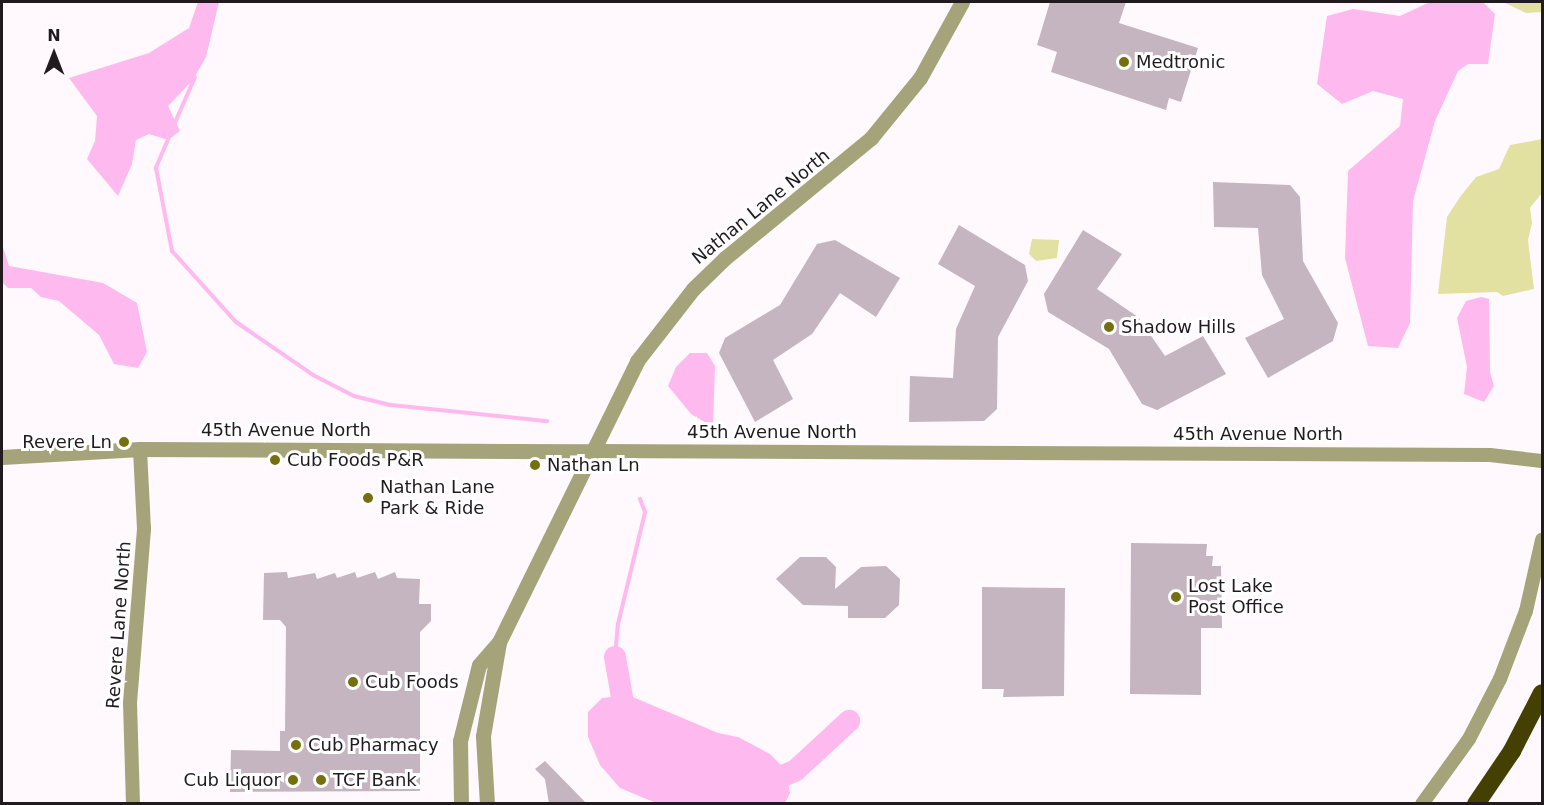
<!DOCTYPE html>
<html>
<head>
<meta charset="utf-8">
<style>
  body { margin:0 }
  #map { position:relative; width:1544px; height:805px; overflow:hidden; background:#fff8fd; font-family:"DejaVu Sans",sans-serif }
  div>[style] { position:absolute }
  .green>* { inset:0; background:#e3e1a1 }
  .water>* { inset:0; background:#febaef }
  .stream>* { height:4px; margin:-2px; padding:0 2px; transform-origin:2px; border-radius:2px; background:#febaef }
  .river>* { height:22px; margin:-11px; padding:0 11px; transform-origin:11px; border-radius:11px; background:#febaef }
  .building>* { inset:0; background:#c5b5c1 }
  .minor>* { height:14px; margin:-7px; padding:0 7px; transform-origin:7px; border-radius:7px; background:#a4a379 }
  .tertiary>* { height:15px; margin:-7.5px; padding:0 7.5px; transform-origin:7.5px; border-radius:7.5px; background:#a4a379 }
  .motorway>* { height:18px; margin:-9px; padding:0 9px; transform-origin:9px; border-radius:9px; background:#434001 }
  .dots>* { width:16px; height:16px; translate:-50% -50%; box-sizing:border-box; border:3px solid #fff; border-radius:50% }
  span { translate:-50% -50%; white-space:nowrap; text-align:center; line-height:1.15; -webkit-text-stroke:6px #fff; paint-order:stroke }
  .poi-label { font-size:18px; color:#211b1f }
  .left { translate:0 -50%; text-align:left }
  .right { translate:-100% -50%; text-align:right }
  .street-label { font-size:18px; color:#211b1f }
  .frame { position:absolute; inset:0; border:3px solid #211b1f; pointer-events:none }
  .north { position:absolute; left:24px; top:24px; width:60px; height:60px; -webkit-text-stroke:4px #fff; paint-order:stroke; rotate:0deg; font-size:16px; font-weight:700; line-height:24px; text-align:center; color:#211b1f }
  .north::after { content:''; display:block; margin:auto; width:21px; height:27px; background:#211b1f; clip-path:polygon(50% 0,100% 100%,50% 72%,0 100%) }
</style>
</head>
<body>
<div id="map">
  <div class="green">
    <i style="clip-path:polygon(1503px 2px,1542px 2px,1542px 12px,1526px 13px)"></i>
    <i style="clip-path:polygon(1542px 139px,1542px 193px,1530px 208px,1532px 223px,1528px 240px,1534px 289px,1503px 296px,1497px 292px,1438px 294px,1447px 217px,1460px 197px,1476px 177px,1499px 169px,1510px 145px)"></i>
    <i style="clip-path:polygon(1032px 239px,1059px 240px,1057px 258px,1036px 261px,1029px 254px)"></i>
  </div>
  <div class="water">
    <i style="clip-path:polygon(198px 2px,219px 2px,206px 57px,193px 80px,168px 106px,180px 131px,168px 140px,149px 134px,136px 140px,132px 164px,118px 196px,87px 159px,95px 141px,97px 116px,69px 78px,149px 53px,189px 28px)"></i>
    <i style="clip-path:polygon(1430px 2px,1483px 2px,1495px 14px,1488px 64px,1468px 64px,1458px 71px,1435px 121px,1413px 201px,1410px 323px,1398px 348px,1368px 346px,1345px 258px,1348px 171px,1400px 126px,1403px 99px,1373px 91px,1342px 104px,1317px 84px,1327px 16px,1353px 9px,1400px 16px)"></i>
    <i style="clip-path:polygon(2px 244px,9px 266px,103px 283px,137px 303px,147px 352px,138px 368px,114px 364px,99px 335px,59px 301px,41px 297px,31px 288px,8px 288px,2px 282px)"></i>
    <i style="clip-path:polygon(1481px 297px,1489px 299px,1490px 372px,1494px 386px,1484px 402px,1464px 394px,1467px 367px,1457px 318px,1466px 301px)"></i>
    <i style="clip-path:polygon(690px 353px,707px 353px,715px 366px,713px 427px,691px 414px,668px 386px,676px 367px)"></i>
    <i style="clip-path:polygon(628px 695px,718px 733px,738px 737px,770px 754px,786px 770px,790px 793px,785px 803px,656px 803px,620px 788px,600px 765px,588px 737px,588px 712px,602px 698px)"></i>
  </div>
  <div class="stream">
    <i style="left:174px;top:125px;width:52px;rotate:-66.4deg"></i>
    <i style="left:169px;top:137px;width:34px;rotate:113deg"></i>
    <i style="left:156px;top:168px;width:85px;rotate:79.1deg"></i>
    <i style="left:172px;top:251px;width:96px;rotate:48deg"></i>
    <i style="left:236px;top:322px;width:93px;rotate:34.5deg"></i>
    <i style="left:313px;top:375px;width:46px;rotate:27.1deg"></i>
    <i style="left:354px;top:396px;width:38px;rotate:14deg"></i>
    <i style="left:391px;top:405px;width:157px;rotate:5.9deg"></i>
    <i style="left:615px;top:657px;width:33px;rotate:-85deg"></i>
    <i style="left:618px;top:624px;width:115px;rotate:-76.4deg"></i>
    <i style="left:645px;top:512px;width:14px;rotate:-111deg"></i>
  </div>
  <div class="river">
    <i style="left:615px;top:657px;width:70px;rotate:80.1deg"></i>
    <i style="left:759px;top:786px;width:39px;rotate:-23deg"></i>
    <i style="left:795px;top:771px;width:74px;rotate:-42.8deg"></i>
  </div>
  <div class="building">
    <i style="clip-path:polygon(1050px 2px,1126px 2px,1119px 23px,1198px 48px,1181px 102px,1169px 98px,1166px 110px,1051px 72px,1057px 52px,1037px 45px)"></i>
    <i style="clip-path:polygon(1213px 182px,1290px 185px,1300px 197px,1303px 261px,1338px 323px,1333px 341px,1268px 378px,1245px 338px,1284px 319px,1262px 275px,1258px 228px,1214px 227px)"></i>
    <i style="clip-path:polygon(959px 225px,1025px 265px,1028px 281px,998px 337px,997px 409px,984px 421px,909px 422px,910px 376px,953px 378px,956px 329px,975px 286px,938px 264px)"></i>
    <i style="clip-path:polygon(1083px 230px,1122px 254px,1097px 289px,1138px 317px,1165px 356px,1203px 336px,1226px 374px,1157px 410px,1142px 404px,1109px 349px,1048px 312px,1044px 294px)"></i>
    <i style="clip-path:polygon(835px 240px,900px 278px,876px 317px,840px 293px,812px 334px,773px 360px,793px 399px,755px 422px,719px 353px,725px 338px,780px 305px,817px 244px)"></i>
    <i style="clip-path:polygon(1131px 543px,1207px 544px,1206px 556px,1213px 556px,1212px 566px,1221px 566px,1222px 628px,1201px 628px,1201px 695px,1130px 694px)"></i>
    <i style="clip-path:polygon(800px 557px,826px 557px,836px 567px,835px 589px,861px 567px,886px 566px,900px 579px,899px 605px,885px 618px,848px 618px,848px 606px,803px 605px,776px 579px)"></i>
    <i style="clip-path:polygon(287px 572px,288px 578px,315px 573px,317px 579px,335px 573px,337px 578px,355px 572px,357px 578px,375px 572px,378px 579px,395px 572px,397px 578px,420px 579px,419px 604px,431px 604px,431px 621px,420px 632px,420px 791px,230px 792px,231px 750px,280px 751px,280px 731px,285px 731px,286px 627px,280px 620px,263px 620px,264px 573px)"></i>
    <i style="clip-path:polygon(982px 587px,1065px 588px,1064px 696px,1003px 697px,1004px 689px,982px 689px)"></i>
    <i style="clip-path:polygon(545px 761px,587px 804px,549px 804px,545px 779px,535px 769px)"></i>
  </div>
  <div class="minor">
    <i style="left:592px;top:451px;width:898px;rotate:0.26deg"></i>
    <i style="left:1490px;top:455px;width:52px;rotate:6.6deg"></i>
    <i style="left:133px;top:804px;width:101px;rotate:-91.7deg"></i>
    <i style="left:130px;top:703px;width:175px;rotate:-85.4deg"></i>
    <i style="left:144px;top:529px;width:80px;rotate:-92.9deg"></i>
    <i style="left:1422px;top:804px;width:80px;rotate:-54.1deg"></i>
    <i style="left:1469px;top:739px;width:68px;rotate:-62.7deg"></i>
    <i style="left:1500px;top:679px;width:73px;rotate:-69.1deg"></i>
    <i style="left:1526px;top:611px;width:73px;rotate:-77.3deg"></i>
  </div>
  <div class="tertiary">
    <i style="left:2px;top:457px;width:138px;rotate:-3.3deg"></i>
    <i style="left:140px;top:449px;width:452px;rotate:0.3deg"></i>
    <i style="left:461px;top:804px;width:63px;rotate:-90.9deg"></i>
    <i style="left:460px;top:741px;width:78px;rotate:-76deg"></i>
    <i style="left:479px;top:665px;width:30px;rotate:-49deg"></i>
    <i style="left:499px;top:642px;width:313px;rotate:-63.8deg"></i>
    <i style="left:637px;top:361px;width:91px;rotate:-52.1deg"></i>
    <i style="left:693px;top:289px;width:45px;rotate:-44.1deg"></i>
    <i style="left:725px;top:258px;width:189px;rotate:-39.4deg"></i>
    <i style="left:871px;top:138px;width:77px;rotate:-50.8deg"></i>
    <i style="left:920px;top:78px;width:87px;rotate:-61.1deg"></i>
    <i style="left:487px;top:804px;width:68px;rotate:-93.4deg"></i>
    <i style="left:483px;top:736px;width:95px;rotate:-80.3deg"></i>
  </div>
  <div class="motorway">
    <i style="left:1476px;top:804px;width:64px;rotate:-55.8deg"></i>
    <i style="left:1512px;top:751px;width:65px;rotate:-62.7deg"></i>
  </div>
  <div class="dots">
    <i style="left:1124px;top:62px;background:#747010"></i>
    <i style="left:1109px;top:327px;background:#747010"></i>
    <i style="left:124px;top:442px;background:#747010"></i>
    <i style="left:275px;top:460px;background:#747010"></i>
    <i style="left:535px;top:465px;background:#747010"></i>
    <i style="left:368px;top:498px;background:#747010"></i>
    <i style="left:1176px;top:597px;background:#747010"></i>
    <i style="left:353px;top:682px;background:#747010"></i>
    <i style="left:296px;top:745px;background:#747010"></i>
    <i style="left:293px;top:780px;background:#747010"></i>
    <i style="left:321px;top:780px;background:#747010"></i>
  </div>
  <div class="poi-label">
    <span class="left" style="left:1136px;top:62px">Medtronic</span>
    <span class="left" style="left:1121px;top:327px">Shadow Hills</span>
    <span class="right" style="left:112px;top:442px">Revere Ln</span>
    <span class="left" style="left:287px;top:460px">Cub Foods P&amp;R</span>
    <span class="left" style="left:547px;top:465px">Nathan Ln</span>
    <span class="left" style="left:380px;top:498px">Nathan Lane<br>Park &amp; Ride</span>
    <span class="left" style="left:1188px;top:597px">Lost Lake<br>Post Office</span>
    <span class="left" style="left:365px;top:682px">Cub Foods</span>
    <span class="left" style="left:308px;top:745px">Cub Pharmacy</span>
    <span class="right" style="left:281px;top:780px">Cub Liquor</span>
    <span class="left" style="left:333px;top:780px">TCF Bank</span>
  </div>
  <div class="street-label">
    <span style="left:761px;top:207px;rotate:-39deg">Nathan Lane North</span>
    <span style="left:286px;top:430px">45th Avenue North</span>
    <span style="left:772px;top:432px">45th Avenue North</span>
    <span style="left:1258px;top:434px">45th Avenue North</span>
    <span style="left:119px;top:625px;rotate:-86deg">Revere Lane North</span>
  </div>
  <div class="frame"></div>
  <div class="north">N</div>
</div>
</body>
</html>
